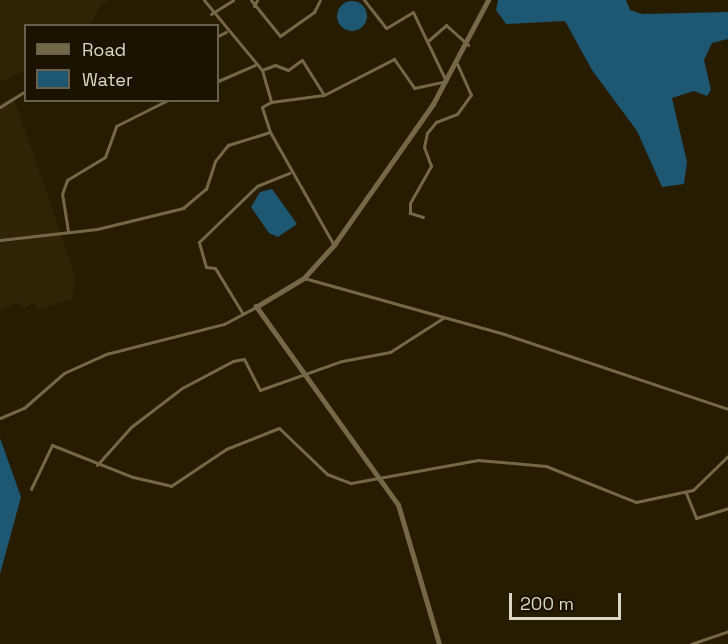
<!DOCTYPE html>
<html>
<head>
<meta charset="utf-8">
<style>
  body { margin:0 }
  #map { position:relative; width:728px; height:644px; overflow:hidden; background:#271c00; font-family:"Space Grotesk",sans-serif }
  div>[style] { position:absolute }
  .built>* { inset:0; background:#2f2405 }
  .water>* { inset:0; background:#1e5771 }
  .round { border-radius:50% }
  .street>* { height:3px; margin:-1.5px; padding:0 1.5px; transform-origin:1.5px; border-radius:1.5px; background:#756848 }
  .secondary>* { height:4.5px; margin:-2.25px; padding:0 2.25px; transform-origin:2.25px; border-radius:2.25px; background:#756848 }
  span { translate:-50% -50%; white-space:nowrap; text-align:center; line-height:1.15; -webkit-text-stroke:4.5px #1b1300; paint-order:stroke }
  .legend { position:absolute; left:24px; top:24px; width:195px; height:78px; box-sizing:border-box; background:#1b1300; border:2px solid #69614e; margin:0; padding:8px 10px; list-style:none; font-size:18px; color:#ddd6c4 }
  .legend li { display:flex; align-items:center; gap:12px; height:30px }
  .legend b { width:30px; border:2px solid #69614e }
  .scale { position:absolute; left:509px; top:593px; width:112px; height:27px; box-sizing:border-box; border:3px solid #ddd6c4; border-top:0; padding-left:8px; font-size:18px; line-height:21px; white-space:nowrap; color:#ddd6c4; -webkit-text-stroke:4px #1b1300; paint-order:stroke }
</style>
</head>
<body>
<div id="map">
  <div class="built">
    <i style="clip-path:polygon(0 0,110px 0,100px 5px,90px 25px,26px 26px,25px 71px,0 82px)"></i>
    <i style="clip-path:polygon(13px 96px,75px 275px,72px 299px,37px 310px,34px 303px,23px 308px,18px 302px,0 311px,0 104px)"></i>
  </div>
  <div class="water">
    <i style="clip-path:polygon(498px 0,626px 0,630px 10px,642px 14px,728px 12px,728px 39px,712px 43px,704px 60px,711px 90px,707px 96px,694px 91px,672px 98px,687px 162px,684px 184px,662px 187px,637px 131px,592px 70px,565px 21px,506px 24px,496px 10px)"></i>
    <i class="round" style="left:337px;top:1px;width:30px;height:30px"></i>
    <i style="clip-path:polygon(272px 189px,297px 224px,278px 237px,269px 233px,251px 207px,260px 192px)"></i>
    <i style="clip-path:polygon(0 438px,21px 497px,0 574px)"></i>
  </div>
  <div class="street">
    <i style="left:204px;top:0;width:91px;rotate:50.4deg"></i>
    <i style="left:262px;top:70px;width:32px;rotate:74deg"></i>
    <i style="left:251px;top:0;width:46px;rotate:51.1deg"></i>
    <i style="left:280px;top:36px;width:42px;rotate:-35.2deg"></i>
    <i style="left:314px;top:12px;width:13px;rotate:-63deg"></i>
    <i style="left:254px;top:6px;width:7px;rotate:-63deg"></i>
    <i style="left:211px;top:14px;width:26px;rotate:-32deg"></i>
    <i style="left:218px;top:36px;width:9px;rotate:-27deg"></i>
    <i style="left:429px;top:40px;width:23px;rotate:-41deg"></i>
    <i style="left:446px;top:25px;width:30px;rotate:42deg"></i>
    <i style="left:262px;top:70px;width:14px;rotate:-21deg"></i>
    <i style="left:275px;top:65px;width:14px;rotate:21deg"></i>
    <i style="left:288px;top:70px;width:17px;rotate:-36deg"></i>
    <i style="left:302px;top:60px;width:41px;rotate:57.8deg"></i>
    <i style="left:218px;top:81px;width:40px;rotate:-23.4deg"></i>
    <i style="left:0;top:107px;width:31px;rotate:-32deg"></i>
    <i style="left:270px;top:132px;width:130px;rotate:60.5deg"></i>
    <i style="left:423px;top:217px;width:14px;rotate:-163deg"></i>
    <i style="left:410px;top:213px;width:10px;rotate:-90deg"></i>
    <i style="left:410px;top:203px;width:43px;rotate:-60.4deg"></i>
    <i style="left:431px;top:166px;width:20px;rotate:-110deg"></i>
    <i style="left:424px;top:147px;width:14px;rotate:-78deg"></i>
    <i style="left:427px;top:133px;width:14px;rotate:-51deg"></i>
    <i style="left:436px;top:122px;width:22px;rotate:-21deg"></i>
    <i style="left:457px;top:114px;width:24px;rotate:-54deg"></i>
    <i style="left:471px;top:95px;width:34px;rotate:-114deg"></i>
    <i style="left:68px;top:231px;width:37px;rotate:-99deg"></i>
    <i style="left:62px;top:194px;width:15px;rotate:-70deg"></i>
    <i style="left:67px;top:180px;width:44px;rotate:-31.2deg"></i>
    <i style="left:105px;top:157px;width:33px;rotate:-70deg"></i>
    <i style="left:116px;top:126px;width:58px;rotate:-26.6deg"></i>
    <i style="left:0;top:240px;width:98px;rotate:-6.5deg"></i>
    <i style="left:97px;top:229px;width:89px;rotate:-13.7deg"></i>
    <i style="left:183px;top:208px;width:30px;rotate:-40deg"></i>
    <i style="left:206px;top:189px;width:29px;rotate:-72deg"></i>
    <i style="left:215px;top:161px;width:21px;rotate:-51deg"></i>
    <i style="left:228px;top:145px;width:44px;rotate:-17.2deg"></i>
    <i style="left:270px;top:132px;width:26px;rotate:-108deg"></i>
    <i style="left:262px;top:107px;width:10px;rotate:-29deg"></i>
    <i style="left:271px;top:102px;width:53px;rotate:-7.5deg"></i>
    <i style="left:324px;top:95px;width:79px;rotate:-27.2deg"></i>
    <i style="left:394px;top:59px;width:35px;rotate:55deg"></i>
    <i style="left:414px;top:88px;width:33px;rotate:-12deg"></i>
    <i style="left:446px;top:81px;width:76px;rotate:-115.6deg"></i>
    <i style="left:413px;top:12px;width:31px;rotate:149deg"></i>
    <i style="left:386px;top:28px;width:36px;rotate:-128deg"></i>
    <i style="left:304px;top:278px;width:208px;rotate:15.6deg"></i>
    <i style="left:504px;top:334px;width:236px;rotate:18.5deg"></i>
    <i style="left:243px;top:314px;width:54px;rotate:-121.3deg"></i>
    <i style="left:215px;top:268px;width:9px;rotate:-174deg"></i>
    <i style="left:206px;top:267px;width:26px;rotate:-106deg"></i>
    <i style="left:199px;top:242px;width:81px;rotate:-44deg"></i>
    <i style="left:257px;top:186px;width:35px;rotate:-22deg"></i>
    <i style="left:0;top:418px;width:26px;rotate:-23deg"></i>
    <i style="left:24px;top:408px;width:53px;rotate:-41.2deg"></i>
    <i style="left:64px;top:373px;width:46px;rotate:-24.3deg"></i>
    <i style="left:106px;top:354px;width:122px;rotate:-14.3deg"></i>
    <i style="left:224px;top:324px;width:36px;rotate:-28deg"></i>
    <i style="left:97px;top:465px;width:51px;rotate:-48.2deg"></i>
    <i style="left:131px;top:427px;width:64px;rotate:-37.4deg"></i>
    <i style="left:182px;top:388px;width:58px;rotate:-27.9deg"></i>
    <i style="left:233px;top:361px;width:11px;rotate:-10deg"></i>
    <i style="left:244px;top:359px;width:35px;rotate:63deg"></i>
    <i style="left:260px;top:390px;width:87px;rotate:-19.5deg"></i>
    <i style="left:342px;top:361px;width:49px;rotate:-10.6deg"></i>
    <i style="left:390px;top:352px;width:63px;rotate:-32.7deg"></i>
    <i style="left:31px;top:489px;width:49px;rotate:-64.5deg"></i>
    <i style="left:52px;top:445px;width:87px;rotate:21.6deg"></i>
    <i style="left:133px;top:477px;width:39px;rotate:13deg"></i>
    <i style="left:171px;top:486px;width:66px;rotate:-33.9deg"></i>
    <i style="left:226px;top:449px;width:57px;rotate:-21.6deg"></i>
    <i style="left:279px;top:428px;width:66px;rotate:43.8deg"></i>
    <i style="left:327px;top:474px;width:26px;rotate:21deg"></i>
    <i style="left:351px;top:483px;width:129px;rotate:-10.3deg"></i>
    <i style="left:478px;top:460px;width:68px;rotate:5deg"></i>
    <i style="left:546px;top:466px;width:97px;rotate:21.8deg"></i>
    <i style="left:636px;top:502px;width:58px;rotate:-11.9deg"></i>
    <i style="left:693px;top:490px;width:49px;rotate:-44.2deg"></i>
    <i style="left:686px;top:493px;width:27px;rotate:68deg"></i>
    <i style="left:696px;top:518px;width:34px;rotate:-17deg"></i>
    <i style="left:691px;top:644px;width:39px;rotate:-19deg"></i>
  </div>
  <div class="secondary">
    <i style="left:439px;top:644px;width:145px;rotate:-106.4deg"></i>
    <i style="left:398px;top:505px;width:244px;rotate:-125.6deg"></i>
    <i style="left:256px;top:307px;width:56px;rotate:-31.1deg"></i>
    <i style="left:304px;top:278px;width:45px;rotate:-47.7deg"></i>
    <i style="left:334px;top:245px;width:172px;rotate:-54.9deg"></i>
    <i style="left:433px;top:104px;width:118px;rotate:-62.1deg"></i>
  </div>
  <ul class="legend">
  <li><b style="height:8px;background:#756848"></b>Road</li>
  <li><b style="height:16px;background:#1e5771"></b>Water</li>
  </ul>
  <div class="scale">200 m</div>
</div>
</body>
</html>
